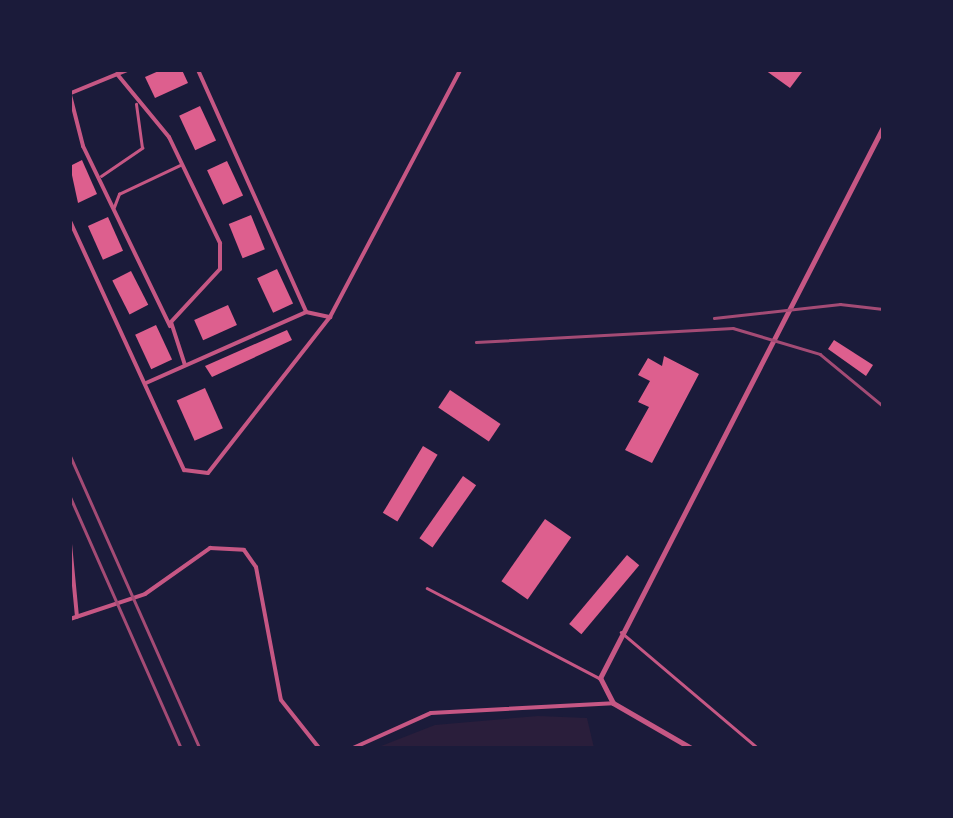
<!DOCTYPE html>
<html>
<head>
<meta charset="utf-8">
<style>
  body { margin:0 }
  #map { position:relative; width:953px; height:818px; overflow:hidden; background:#1b1b3a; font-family:Overpass,sans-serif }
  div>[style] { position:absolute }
  .green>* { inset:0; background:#2a1e3b }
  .building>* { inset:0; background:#dd5f8e; transform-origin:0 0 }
  .service>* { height:2.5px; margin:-1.25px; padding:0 1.25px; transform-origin:1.25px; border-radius:1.25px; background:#c65784 }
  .minor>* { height:4px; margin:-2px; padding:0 2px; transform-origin:2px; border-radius:2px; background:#c65784 }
  .tertiary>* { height:5px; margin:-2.5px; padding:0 2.5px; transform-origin:2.5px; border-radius:2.5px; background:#c65784 }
  .rail>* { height:2.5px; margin:-1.25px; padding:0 1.25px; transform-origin:1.25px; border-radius:1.25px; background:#a44b75 }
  span { translate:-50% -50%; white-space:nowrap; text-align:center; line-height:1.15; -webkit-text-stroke:8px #1b1b3a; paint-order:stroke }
  .frame { position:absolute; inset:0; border:72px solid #1b1b3a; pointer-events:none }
</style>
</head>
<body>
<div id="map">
  <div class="green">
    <i style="clip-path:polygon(538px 716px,587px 718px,594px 748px,376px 748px,435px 725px)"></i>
  </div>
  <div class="building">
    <i style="clip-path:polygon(161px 70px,182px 70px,188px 83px,155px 98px,145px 77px)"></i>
    <i style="clip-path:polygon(765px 70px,799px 70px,802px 72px,790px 88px)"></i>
    <i style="left:200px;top:106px;width:38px;height:23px;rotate:65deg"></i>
    <i style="clip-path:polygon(82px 160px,97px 194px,78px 203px,70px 166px)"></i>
    <i style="left:227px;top:161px;width:38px;height:22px;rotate:65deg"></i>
    <i style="left:251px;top:215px;width:37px;height:24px;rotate:68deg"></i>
    <i style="left:108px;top:217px;width:37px;height:22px;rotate:66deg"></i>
    <i style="left:277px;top:269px;width:38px;height:22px;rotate:65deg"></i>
    <i style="left:131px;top:271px;width:38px;height:21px;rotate:63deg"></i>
    <i style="left:228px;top:305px;width:22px;height:37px;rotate:66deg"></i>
    <i style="left:156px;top:325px;width:38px;height:23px;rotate:65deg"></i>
    <i style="clip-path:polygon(287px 330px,292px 340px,212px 377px,205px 366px)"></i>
    <i style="clip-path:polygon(834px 340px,873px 365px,866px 376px,828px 349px)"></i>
    <i style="clip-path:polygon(664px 356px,699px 374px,652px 463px,625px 450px,649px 407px,638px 402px,650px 381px,638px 375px,648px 358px,662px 366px)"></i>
    <i style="left:205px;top:388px;width:44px;height:31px;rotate:66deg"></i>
    <i style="left:450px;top:390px;width:61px;height:21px;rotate:34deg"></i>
    <i style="left:423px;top:446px;width:17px;height:78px;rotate:31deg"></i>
    <i style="left:463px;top:476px;width:16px;height:76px;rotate:35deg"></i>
    <i style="left:545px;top:519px;width:32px;height:76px;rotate:35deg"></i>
    <i style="left:627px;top:555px;width:16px;height:90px;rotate:40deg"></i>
  </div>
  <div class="service">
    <i style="left:101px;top:176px;width:50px;rotate:-34.3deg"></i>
    <i style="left:142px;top:148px;width:44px;rotate:-97.8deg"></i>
    <i style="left:114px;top:207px;width:14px;rotate:-69deg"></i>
    <i style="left:119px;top:194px;width:68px;rotate:-25.4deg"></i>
    <i style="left:427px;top:588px;width:194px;rotate:27.6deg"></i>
    <i style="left:621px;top:632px;width:180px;rotate:40.3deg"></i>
  </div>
  <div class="minor">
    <i style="left:198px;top:70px;width:265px;rotate:65.9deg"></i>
    <i style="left:306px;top:312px;width:25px;rotate:12deg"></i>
    <i style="left:117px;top:74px;width:82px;rotate:50.5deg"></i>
    <i style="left:169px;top:137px;width:118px;rotate:64.3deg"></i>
    <i style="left:220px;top:243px;width:26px;rotate:90deg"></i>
    <i style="left:220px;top:269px;width:72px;rotate:132.8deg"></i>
    <i style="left:171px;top:322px;width:45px;rotate:72deg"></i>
    <i style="left:71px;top:93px;width:61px;rotate:-22.3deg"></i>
    <i style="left:70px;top:95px;width:53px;rotate:75.7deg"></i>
    <i style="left:83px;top:146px;width:200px;rotate:64.2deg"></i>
    <i style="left:70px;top:221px;width:274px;rotate:65.4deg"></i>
    <i style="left:184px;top:470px;width:24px;rotate:7deg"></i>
    <i style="left:208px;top:473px;width:198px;rotate:-52deg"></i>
    <i style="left:330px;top:317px;width:279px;rotate:-62.2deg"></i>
    <i style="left:146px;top:383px;width:175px;rotate:-23.9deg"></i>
    <i style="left:70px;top:544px;width:73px;rotate:84.5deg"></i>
    <i style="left:70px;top:619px;width:79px;rotate:-18.4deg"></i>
    <i style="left:145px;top:594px;width:80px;rotate:-35.3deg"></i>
    <i style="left:210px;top:548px;width:34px;rotate:3deg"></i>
    <i style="left:244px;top:550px;width:21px;rotate:55deg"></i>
    <i style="left:256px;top:567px;width:135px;rotate:79.4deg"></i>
    <i style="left:281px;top:700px;width:61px;rotate:51.6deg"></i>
    <i style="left:353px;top:748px;width:85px;rotate:-24.2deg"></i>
    <i style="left:431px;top:713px;width:182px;rotate:-3.1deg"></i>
  </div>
  <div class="tertiary">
    <i style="left:691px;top:748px;width:90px;rotate:-150deg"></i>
    <i style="left:613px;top:703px;width:28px;rotate:-117deg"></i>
    <i style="left:600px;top:678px;width:619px;rotate:-62.81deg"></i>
  </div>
  <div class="rail">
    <i style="left:714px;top:318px;width:127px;rotate:-6.3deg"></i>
    <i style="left:840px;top:304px;width:43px;rotate:6.6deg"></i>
    <i style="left:476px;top:342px;width:257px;rotate:-3.1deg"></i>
    <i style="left:733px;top:328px;width:91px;rotate:16.6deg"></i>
    <i style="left:820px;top:354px;width:82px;rotate:39.5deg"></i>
    <i style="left:70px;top:455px;width:321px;rotate:66.1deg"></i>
    <i style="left:70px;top:496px;width:275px;rotate:66.2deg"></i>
  </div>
  <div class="frame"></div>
</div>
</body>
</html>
